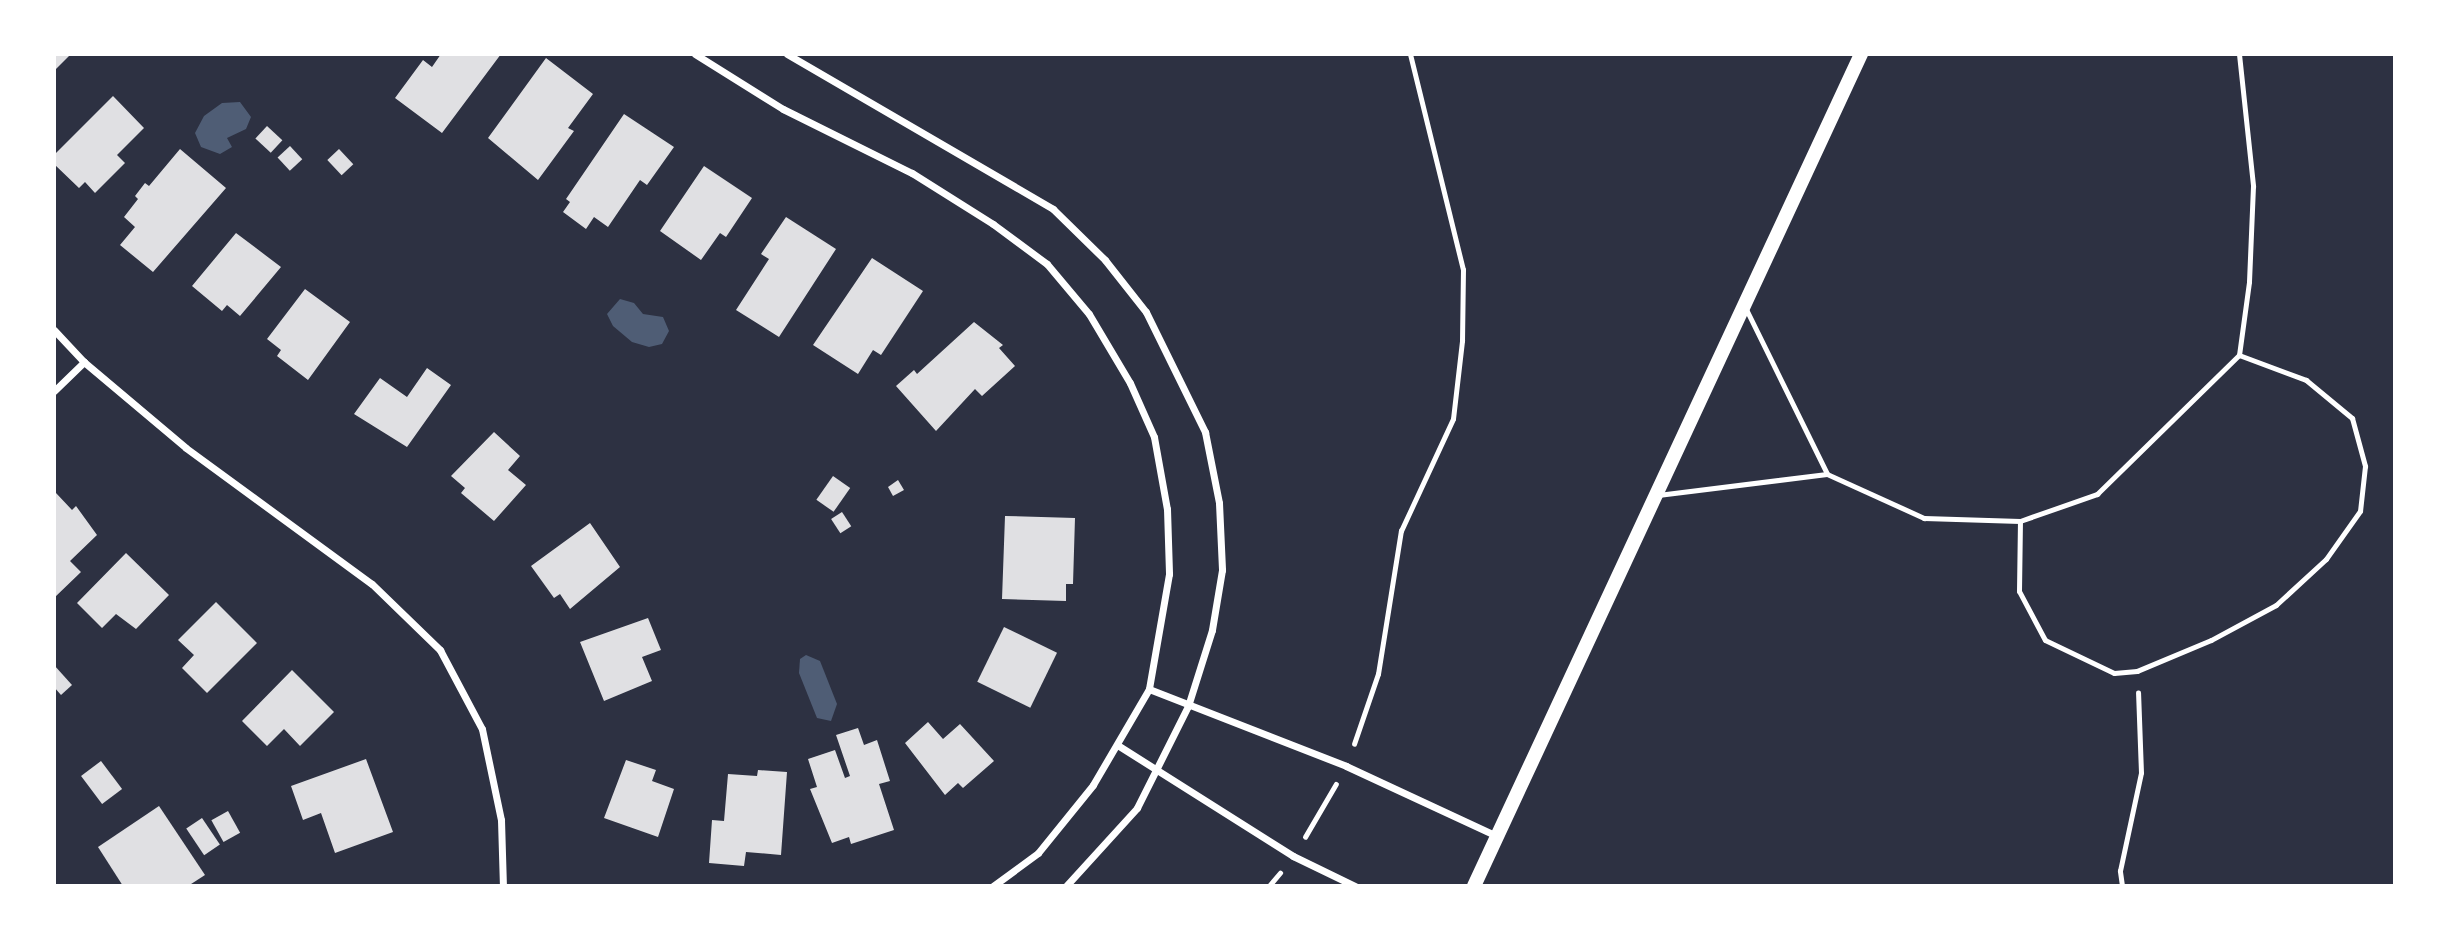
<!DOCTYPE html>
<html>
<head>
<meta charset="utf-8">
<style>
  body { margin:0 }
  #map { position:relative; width:2449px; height:940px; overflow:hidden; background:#2d3142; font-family:"DM Sans",sans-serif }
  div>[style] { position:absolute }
  .water>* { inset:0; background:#4f5d75 }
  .building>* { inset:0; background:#e0e0e3; transform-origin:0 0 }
  .path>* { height:4.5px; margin:-2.25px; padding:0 2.25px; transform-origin:2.25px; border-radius:2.25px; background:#fff }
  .service>* { height:5px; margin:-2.5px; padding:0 2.5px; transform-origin:2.5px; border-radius:2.5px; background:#fff }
  .minor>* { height:7px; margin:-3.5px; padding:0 3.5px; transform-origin:3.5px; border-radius:3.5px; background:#fff }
  .secondary>* { height:14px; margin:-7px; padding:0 7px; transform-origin:7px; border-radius:7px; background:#fff }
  span { translate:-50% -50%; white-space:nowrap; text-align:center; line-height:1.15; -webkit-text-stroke:7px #fff; paint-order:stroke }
  .frame { position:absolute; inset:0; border:56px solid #fff; pointer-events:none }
</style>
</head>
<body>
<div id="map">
  <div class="water">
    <i style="clip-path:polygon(240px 102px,251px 117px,246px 129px,227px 138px,232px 147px,220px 154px,201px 147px,195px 133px,204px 116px,222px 103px)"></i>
    <i style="clip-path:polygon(620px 299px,634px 303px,643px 314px,663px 317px,669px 331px,662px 344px,649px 347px,632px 342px,613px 326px,607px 314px)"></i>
    <i style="clip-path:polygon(806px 655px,820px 661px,837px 704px,831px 721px,817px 718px,799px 673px,800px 659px)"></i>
  </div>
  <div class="building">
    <i style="clip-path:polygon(54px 54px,71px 54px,54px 71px)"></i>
    <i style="clip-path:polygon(441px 54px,501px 54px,442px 133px,395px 98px,423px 60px,432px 67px)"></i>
    <i style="clip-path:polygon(546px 58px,593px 94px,568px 128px,574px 131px,538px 180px,488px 138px)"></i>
    <i style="clip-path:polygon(113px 96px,144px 128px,117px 155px,125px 163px,95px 193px,85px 182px,79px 188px,54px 164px,54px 155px)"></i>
    <i style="clip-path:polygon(624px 114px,674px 147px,647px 185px,640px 180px,608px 227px,594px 217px,586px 229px,563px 212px,570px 202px,566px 199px)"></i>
    <i style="left:267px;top:126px;width:21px;height:17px;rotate:43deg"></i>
    <i style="left:290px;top:146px;width:18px;height:17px;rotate:47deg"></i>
    <i style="clip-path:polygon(180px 149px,226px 188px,153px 272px,120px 245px,135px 227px,124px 217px,138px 199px,135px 196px,145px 183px,149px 186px)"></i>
    <i style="left:339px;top:149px;width:21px;height:16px;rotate:47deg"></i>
    <i style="clip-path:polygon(704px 166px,752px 198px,726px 237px,720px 233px,701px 260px,660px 231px)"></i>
    <i style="clip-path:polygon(786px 217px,836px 249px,779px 337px,736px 310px,769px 259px,761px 254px)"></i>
    <i style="clip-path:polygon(236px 233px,281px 267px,240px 316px,227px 305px,222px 311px,192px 286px)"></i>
    <i style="clip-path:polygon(872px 258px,923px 291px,881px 355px,873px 350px,858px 374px,813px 345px)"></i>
    <i style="clip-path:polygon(305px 289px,350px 322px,308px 380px,277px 356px,281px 350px,267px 339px)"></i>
    <i style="clip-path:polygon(974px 322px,1003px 345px,999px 348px,1015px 366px,982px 396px,975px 389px,936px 431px,896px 386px,914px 370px,917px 374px)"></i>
    <i style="clip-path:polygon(427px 368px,451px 385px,407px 447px,354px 414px,380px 378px,407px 397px)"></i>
    <i style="clip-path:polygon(494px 432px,520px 456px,508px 470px,526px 485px,494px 521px,461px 493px,465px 488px,451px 476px)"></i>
    <i style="left:833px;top:476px;width:21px;height:29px;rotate:35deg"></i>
    <i style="clip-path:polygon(898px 480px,904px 490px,893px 496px,888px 487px)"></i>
    <i style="clip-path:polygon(56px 493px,72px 510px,76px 506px,97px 535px,70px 561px,81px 572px,54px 598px)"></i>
    <i style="left:842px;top:512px;width:17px;height:13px;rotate:57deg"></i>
    <i style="clip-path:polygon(1005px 516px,1075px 518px,1073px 584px,1066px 584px,1066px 601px,1002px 599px)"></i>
    <i style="clip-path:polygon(590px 523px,620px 567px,570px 609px,560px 594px,554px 598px,531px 566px)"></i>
    <i style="clip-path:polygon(126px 553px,169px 595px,136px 629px,116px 614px,102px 628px,77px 603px)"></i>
    <i style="clip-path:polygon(216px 602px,257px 643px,207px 693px,182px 668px,194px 655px,178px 640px)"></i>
    <i style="clip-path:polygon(648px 618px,661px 650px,642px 657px,652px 681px,604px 701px,580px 642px)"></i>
    <i style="left:1004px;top:627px;width:59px;height:61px;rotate:26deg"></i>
    <i style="clip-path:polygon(54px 665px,72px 685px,61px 695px,54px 687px)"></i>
    <i style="clip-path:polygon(292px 670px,334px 712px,300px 746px,284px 729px,267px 746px,242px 721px)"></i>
    <i style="clip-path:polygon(928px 722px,943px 739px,960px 724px,994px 761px,963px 788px,958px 783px,945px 795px,905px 743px)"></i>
    <i style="clip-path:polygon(858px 728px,864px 745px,877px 740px,890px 781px,879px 784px,894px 830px,851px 844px,849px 837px,832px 843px,810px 789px,817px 787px,808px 759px,835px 750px,845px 778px,850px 776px,836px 735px)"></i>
    <i style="clip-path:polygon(366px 759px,393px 832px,335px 853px,321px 813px,303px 820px,291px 786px)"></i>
    <i style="clip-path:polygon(626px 760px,656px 770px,652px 781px,674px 789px,658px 837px,604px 818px)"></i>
    <i style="left:101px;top:761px;width:35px;height:25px;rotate:53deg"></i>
    <i style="clip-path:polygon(758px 770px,787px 772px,781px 855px,746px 852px,744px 866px,709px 863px,712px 820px,724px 821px,728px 774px,757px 776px)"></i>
    <i style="clip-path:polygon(159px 806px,205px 875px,188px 886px,123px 886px,98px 847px)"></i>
    <i style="left:228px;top:811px;width:25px;height:19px;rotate:61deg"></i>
    <i style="left:202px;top:818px;width:32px;height:19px;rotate:56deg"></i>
  </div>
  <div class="path">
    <i style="left:1354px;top:744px;width:74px;rotate:-71.1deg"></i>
    <i style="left:1378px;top:674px;width:145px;rotate:-80.9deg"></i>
    <i style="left:1401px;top:531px;width:123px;rotate:-65.1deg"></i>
    <i style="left:1453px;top:419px;width:79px;rotate:-83.4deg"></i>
    <i style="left:1462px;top:341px;width:71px;rotate:-89.2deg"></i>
    <i style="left:1463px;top:270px;width:222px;rotate:-103.8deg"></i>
    <i style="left:1305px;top:837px;width:61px;rotate:-59.7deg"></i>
    <i style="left:1269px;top:886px;width:17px;rotate:-50deg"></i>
    <i style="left:2122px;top:886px;width:15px;rotate:-98deg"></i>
    <i style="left:2120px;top:871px;width:100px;rotate:-77.9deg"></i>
    <i style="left:2141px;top:773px;width:80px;rotate:-92.1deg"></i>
  </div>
  <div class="service">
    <i style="left:2239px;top:54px;width:133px;rotate:83.9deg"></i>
    <i style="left:2253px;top:186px;width:96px;rotate:92.4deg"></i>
    <i style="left:2249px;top:282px;width:74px;rotate:97.8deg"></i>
    <i style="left:1745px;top:307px;width:186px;rotate:63.8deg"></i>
    <i style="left:1658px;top:495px;width:170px;rotate:-7.1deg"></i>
    <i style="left:1827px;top:474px;width:107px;rotate:24.4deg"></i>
    <i style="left:1924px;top:518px;width:96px;rotate:1.8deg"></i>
    <i style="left:2020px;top:521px;width:82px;rotate:-19.3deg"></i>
    <i style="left:2097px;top:494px;width:199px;rotate:-44.4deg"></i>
    <i style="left:2239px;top:355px;width:72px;rotate:20.5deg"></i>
    <i style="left:2306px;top:380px;width:60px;rotate:39.6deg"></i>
    <i style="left:2352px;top:418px;width:50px;rotate:74.8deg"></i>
    <i style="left:2365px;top:466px;width:45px;rotate:96.3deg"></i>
    <i style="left:2360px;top:511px;width:59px;rotate:125.3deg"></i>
    <i style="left:2326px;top:559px;width:68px;rotate:137.4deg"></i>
    <i style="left:2276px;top:605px;width:74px;rotate:151.7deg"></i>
    <i style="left:2211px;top:640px;width:80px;rotate:157.3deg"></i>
    <i style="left:2137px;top:671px;width:23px;rotate:175deg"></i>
    <i style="left:2114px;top:673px;width:76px;rotate:-154.4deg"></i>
    <i style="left:2045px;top:640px;width:55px;rotate:-118deg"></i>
    <i style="left:2019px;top:591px;width:70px;rotate:-89.2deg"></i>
  </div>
  <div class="minor">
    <i style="left:695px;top:54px;width:104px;rotate:32deg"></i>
    <i style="left:783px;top:109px;width:144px;rotate:26.4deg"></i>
    <i style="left:912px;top:173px;width:96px;rotate:32.2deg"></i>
    <i style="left:993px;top:224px;width:67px;rotate:36.5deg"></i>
    <i style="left:1047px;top:264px;width:65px;rotate:50deg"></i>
    <i style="left:1089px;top:314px;width:80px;rotate:59.3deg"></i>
    <i style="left:1130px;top:383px;width:59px;rotate:66deg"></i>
    <i style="left:1154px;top:437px;width:73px;rotate:79.8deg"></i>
    <i style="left:1167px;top:509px;width:65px;rotate:88.2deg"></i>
    <i style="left:1169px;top:574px;width:117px;rotate:99.9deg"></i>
    <i style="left:1149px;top:689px;width:111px;rotate:120.3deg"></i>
    <i style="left:1093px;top:785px;width:87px;rotate:129deg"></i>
    <i style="left:1038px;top:853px;width:56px;rotate:143.7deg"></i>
    <i style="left:787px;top:54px;width:308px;rotate:30.2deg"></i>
    <i style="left:1053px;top:209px;width:73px;rotate:44.4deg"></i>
    <i style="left:1105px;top:260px;width:66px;rotate:51.7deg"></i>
    <i style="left:1146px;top:312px;width:134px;rotate:63.8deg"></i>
    <i style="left:1205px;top:432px;width:72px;rotate:78.8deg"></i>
    <i style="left:1219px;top:503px;width:67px;rotate:87.4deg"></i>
    <i style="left:1222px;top:570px;width:61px;rotate:99.5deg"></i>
    <i style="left:1212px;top:630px;width:80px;rotate:107.5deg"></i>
    <i style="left:1188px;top:706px;width:114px;rotate:116.6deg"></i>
    <i style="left:1137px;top:808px;width:105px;rotate:132.3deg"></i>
    <i style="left:54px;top:330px;width:44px;rotate:46.8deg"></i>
    <i style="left:84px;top:362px;width:133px;rotate:40.1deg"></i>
    <i style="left:186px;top:448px;width:230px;rotate:36.2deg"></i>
    <i style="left:372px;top:584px;width:95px;rotate:44.1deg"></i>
    <i style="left:440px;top:650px;width:89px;rotate:62deg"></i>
    <i style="left:482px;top:729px;width:93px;rotate:78.2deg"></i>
    <i style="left:501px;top:820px;width:66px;rotate:88.3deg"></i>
    <i style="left:54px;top:391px;width:42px;rotate:-44deg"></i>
    <i style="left:1149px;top:689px;width:212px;rotate:21.3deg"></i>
    <i style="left:1346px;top:766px;width:166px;rotate:24.9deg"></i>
    <i style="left:1119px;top:746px;width:206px;rotate:32.3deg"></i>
    <i style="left:1293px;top:856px;width:69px;rotate:25.8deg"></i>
  </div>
  <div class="secondary">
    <i style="left:1474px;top:886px;width:918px;rotate:-65.05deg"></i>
  </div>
  <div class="frame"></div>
</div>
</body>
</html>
